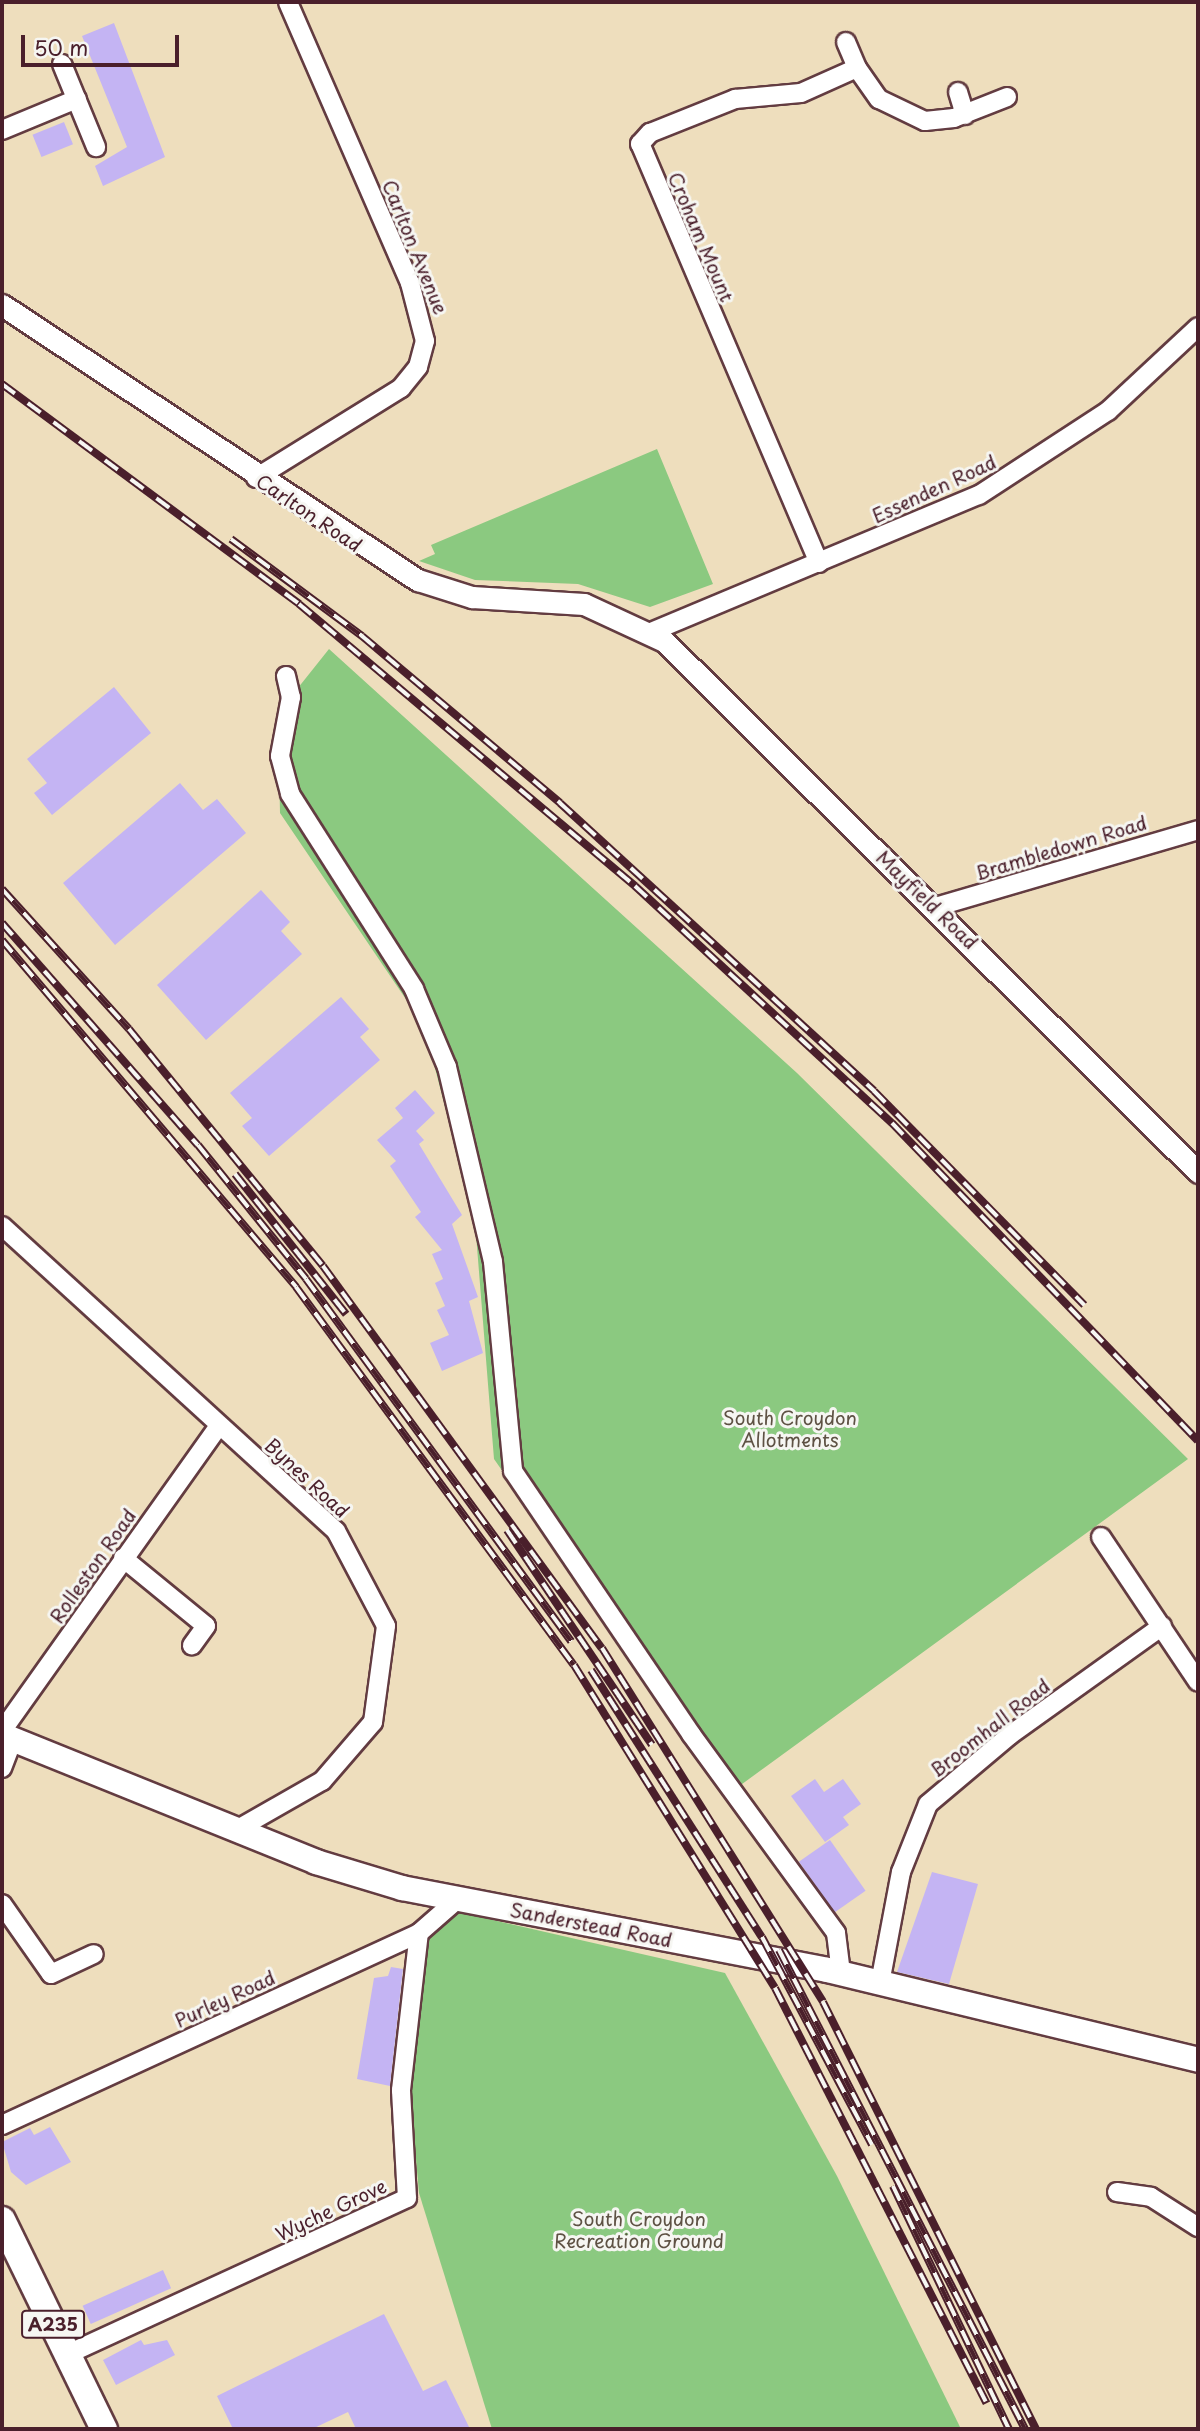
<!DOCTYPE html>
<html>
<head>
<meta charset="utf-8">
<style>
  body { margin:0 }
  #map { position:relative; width:1200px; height:2431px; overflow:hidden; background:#eedebd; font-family:"Playpen Sans",sans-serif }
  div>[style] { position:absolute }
  .green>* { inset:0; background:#8bc980 }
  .building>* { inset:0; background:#c4b4f3; transform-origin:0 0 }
  .roads { filter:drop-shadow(2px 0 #633c41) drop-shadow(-2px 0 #633c41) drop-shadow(0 2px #633c41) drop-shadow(0 -2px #633c41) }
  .minor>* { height:18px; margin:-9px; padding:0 9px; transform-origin:9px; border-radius:9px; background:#fff }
  .tertiary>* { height:21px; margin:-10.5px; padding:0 10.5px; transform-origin:10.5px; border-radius:10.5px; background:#fff }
  .secondary>* { height:24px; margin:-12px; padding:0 12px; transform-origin:12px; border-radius:12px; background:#fff }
  .primary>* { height:26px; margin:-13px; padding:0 13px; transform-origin:13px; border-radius:13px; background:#fff }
  .rail>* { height:8px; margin-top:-4px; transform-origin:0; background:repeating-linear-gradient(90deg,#f6f6f2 0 16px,#4a1f2b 0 32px); box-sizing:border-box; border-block:2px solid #4a1f2b }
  span { translate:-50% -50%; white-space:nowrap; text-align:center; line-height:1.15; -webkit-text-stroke:6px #f6f6f2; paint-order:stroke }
  .shield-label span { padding:2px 5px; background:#f6f6f2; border:2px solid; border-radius:5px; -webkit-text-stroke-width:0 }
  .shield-label { font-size:18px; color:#4a1f2b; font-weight:700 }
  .street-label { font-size:19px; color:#4a1f2b }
  .park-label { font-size:19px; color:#5e5244 }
  .frame { position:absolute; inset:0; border:4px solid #4a1f2b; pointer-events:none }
  .scale { position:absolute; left:21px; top:35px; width:158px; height:32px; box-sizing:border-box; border:4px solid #4a1f2b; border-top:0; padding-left:9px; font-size:21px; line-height:24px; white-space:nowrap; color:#4a1f2b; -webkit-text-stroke:5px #f6f6f2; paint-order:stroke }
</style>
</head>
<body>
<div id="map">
  <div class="green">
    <i style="clip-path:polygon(657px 449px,713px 584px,650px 607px,578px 584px,475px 580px,419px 561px,435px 554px,431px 545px)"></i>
    <i style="clip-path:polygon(329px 649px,797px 1073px,1188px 1459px,727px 1795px,494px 1459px,475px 1222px,424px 1026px,280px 813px,278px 713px)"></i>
    <i style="clip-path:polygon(458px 1912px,725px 1973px,837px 2176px,961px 2429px,492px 2429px,419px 2193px,410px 2092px,427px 1937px)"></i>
  </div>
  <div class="building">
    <i style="clip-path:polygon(114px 23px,165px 157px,103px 186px,95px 166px,127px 147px,82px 36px)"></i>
    <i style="left:64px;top:122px;width:24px;height:34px;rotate:68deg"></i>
    <i style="clip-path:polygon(114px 687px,151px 733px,52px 815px,34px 793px,47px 783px,27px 759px)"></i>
    <i style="clip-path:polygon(180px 783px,203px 810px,217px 799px,246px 833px,115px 945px,63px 883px)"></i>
    <i style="clip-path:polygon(261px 890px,290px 922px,281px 931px,302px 954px,206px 1040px,157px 985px)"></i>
    <i style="clip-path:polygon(341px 997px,369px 1029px,360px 1037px,380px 1060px,269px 1156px,242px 1126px,252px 1118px,230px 1093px)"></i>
    <i style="clip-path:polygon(415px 1090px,435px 1113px,416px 1131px,424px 1140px,419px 1144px,462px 1215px,452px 1224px,478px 1297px,469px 1301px,483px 1353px,442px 1371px,430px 1343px,449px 1335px,437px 1310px,445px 1306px,435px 1283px,443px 1279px,432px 1254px,442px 1250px,415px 1217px,421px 1212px,390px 1166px,396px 1161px,377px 1140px,403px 1118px,395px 1108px)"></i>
    <i style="clip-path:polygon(815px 1779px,824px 1792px,843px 1779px,861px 1804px,843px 1817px,849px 1825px,825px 1842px,791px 1796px)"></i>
    <i style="left:830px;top:1840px;width:62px;height:38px;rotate:55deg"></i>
    <i style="clip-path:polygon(932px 1872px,978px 1884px,949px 1984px,897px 1972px)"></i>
    <i style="clip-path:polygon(391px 1967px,403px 1969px,390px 2086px,357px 2079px,374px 1978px,388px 1976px)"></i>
    <i style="clip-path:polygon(50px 2127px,71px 2162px,26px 2185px,11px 2172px,2px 2142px,30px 2128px,34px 2135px)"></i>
    <i style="left:163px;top:2270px;width:20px;height:88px;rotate:66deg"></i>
    <i style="clip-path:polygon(384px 2314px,423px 2391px,446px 2380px,470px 2429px,356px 2429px,348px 2412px,312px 2429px,233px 2429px,217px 2396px)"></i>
    <i style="clip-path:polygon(141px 2340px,144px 2345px,167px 2340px,175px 2355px,116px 2385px,103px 2360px)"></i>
  </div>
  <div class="roads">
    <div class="minor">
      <i style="left:846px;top:42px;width:28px;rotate:67deg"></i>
      <i style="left:62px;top:64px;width:90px;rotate:67.7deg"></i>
      <i style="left:958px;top:92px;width:24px;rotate:73deg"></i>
      <i style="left:2px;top:130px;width:81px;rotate:-22.5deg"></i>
      <i style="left:256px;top:478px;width:171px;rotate:-31.8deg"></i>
      <i style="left:401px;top:388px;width:27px;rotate:-51deg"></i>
      <i style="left:418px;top:367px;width:27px;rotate:-75deg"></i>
      <i style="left:425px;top:341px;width:60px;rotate:-104.5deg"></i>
      <i style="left:410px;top:283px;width:306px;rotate:-113.5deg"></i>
      <i style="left:819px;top:563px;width:456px;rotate:-113.1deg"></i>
      <i style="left:640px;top:144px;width:15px;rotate:-48deg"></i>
      <i style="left:650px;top:133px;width:92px;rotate:-21.8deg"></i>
      <i style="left:735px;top:99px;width:66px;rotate:-5.2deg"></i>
      <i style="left:801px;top:93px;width:61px;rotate:-24.1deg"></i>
      <i style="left:857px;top:68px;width:38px;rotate:55deg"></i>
      <i style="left:879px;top:99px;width:51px;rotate:25.6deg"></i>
      <i style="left:925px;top:121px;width:29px;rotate:-6deg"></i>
      <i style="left:954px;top:118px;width:57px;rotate:-21.6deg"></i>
      <i style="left:651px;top:632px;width:355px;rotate:-22.7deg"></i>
      <i style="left:979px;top:495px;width:154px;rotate:-33.1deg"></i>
      <i style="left:1108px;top:411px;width:123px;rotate:-43deg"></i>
      <i style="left:286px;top:676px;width:22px;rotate:77deg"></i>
      <i style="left:291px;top:697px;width:60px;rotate:100.6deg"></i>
      <i style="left:280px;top:756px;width:39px;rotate:75deg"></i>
      <i style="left:290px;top:794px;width:231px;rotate:57.5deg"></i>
      <i style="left:414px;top:989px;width:85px;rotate:67.1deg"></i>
      <i style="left:447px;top:1067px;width:200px;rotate:76.7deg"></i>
      <i style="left:493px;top:1262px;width:210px;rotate:84.5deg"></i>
      <i style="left:513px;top:1471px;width:318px;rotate:55.9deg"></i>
      <i style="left:691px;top:1734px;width:246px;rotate:53.9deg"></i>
      <i style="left:836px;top:1933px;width:40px;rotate:82.9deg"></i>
      <i style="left:935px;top:907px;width:274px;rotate:-16.3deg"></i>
      <i style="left:2px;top:1226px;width:452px;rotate:42.4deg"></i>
      <i style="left:336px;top:1531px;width:107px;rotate:62.2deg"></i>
      <i style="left:386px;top:1626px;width:97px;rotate:97.7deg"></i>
      <i style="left:373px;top:1722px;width:78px;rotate:130.8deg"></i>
      <i style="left:322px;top:1781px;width:97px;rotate:150.3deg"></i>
      <i style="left:1101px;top:1537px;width:174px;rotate:56.2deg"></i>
      <i style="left:123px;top:1558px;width:107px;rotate:39.3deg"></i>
      <i style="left:206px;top:1626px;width:24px;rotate:126deg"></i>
      <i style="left:2px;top:1731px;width:374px;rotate:-54.6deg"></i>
      <i style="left:2px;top:1768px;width:31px;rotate:-69deg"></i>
      <i style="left:2px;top:1904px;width:85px;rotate:55deg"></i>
      <i style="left:51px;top:1974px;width:47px;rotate:-24.9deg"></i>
      <i style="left:880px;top:1983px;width:113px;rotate:-79.3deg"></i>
      <i style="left:901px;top:1872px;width:73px;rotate:-68.3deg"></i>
      <i style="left:928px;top:1804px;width:107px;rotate:-40.1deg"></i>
      <i style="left:1010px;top:1735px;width:187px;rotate:-35.6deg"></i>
      <i style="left:2px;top:2125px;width:459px;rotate:-24.7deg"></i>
      <i style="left:419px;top:1933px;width:52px;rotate:-41.1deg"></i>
      <i style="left:1117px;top:2192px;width:34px;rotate:8deg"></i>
      <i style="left:1151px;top:2197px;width:56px;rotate:32.6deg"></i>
      <i style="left:68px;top:2354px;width:373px;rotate:-24.7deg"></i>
      <i style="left:407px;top:2198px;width:108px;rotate:-93.2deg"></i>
      <i style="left:401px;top:2090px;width:158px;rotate:-83.5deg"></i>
    </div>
    <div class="tertiary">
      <i style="left:2px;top:305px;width:499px;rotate:33.5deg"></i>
      <i style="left:418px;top:580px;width:57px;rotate:17.5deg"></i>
      <i style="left:472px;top:597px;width:112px;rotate:3.6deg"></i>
      <i style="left:584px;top:604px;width:88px;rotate:24.8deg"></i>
      <i style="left:664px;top:641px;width:753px;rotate:44.84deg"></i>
    </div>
    <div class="secondary">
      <i style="left:2px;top:1735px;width:339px;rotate:22deg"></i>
      <i style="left:316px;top:1862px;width:90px;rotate:16.8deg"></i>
      <i style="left:402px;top:1888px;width:433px;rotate:10.9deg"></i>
      <i style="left:827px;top:1970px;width:382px;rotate:13.6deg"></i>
    </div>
    <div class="primary">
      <i style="left:2px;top:2220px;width:233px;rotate:64deg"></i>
    </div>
  </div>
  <div class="rail">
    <i style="left:2px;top:384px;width:370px;rotate:36.5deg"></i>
    <i style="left:299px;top:604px;width:439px;rotate:40deg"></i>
    <i style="left:635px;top:886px;width:350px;rotate:42.7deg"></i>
    <i style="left:892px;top:1123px;width:441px;rotate:46.1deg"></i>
    <i style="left:231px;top:539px;width:163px;rotate:36.5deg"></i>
    <i style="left:362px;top:636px;width:259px;rotate:40.1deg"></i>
    <i style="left:560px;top:803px;width:426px;rotate:42.5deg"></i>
    <i style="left:874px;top:1091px;width:300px;rotate:45.5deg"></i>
    <i style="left:2px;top:889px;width:189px;rotate:47.8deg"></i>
    <i style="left:129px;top:1029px;width:306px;rotate:50.7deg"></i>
    <i style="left:323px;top:1266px;width:473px;rotate:53.9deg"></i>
    <i style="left:602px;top:1648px;width:417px;rotate:58deg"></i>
    <i style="left:823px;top:2002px;width:477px;rotate:63.5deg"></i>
    <i style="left:2px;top:923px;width:296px;rotate:48.6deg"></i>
    <i style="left:198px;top:1145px;width:172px;rotate:51.1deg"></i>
    <i style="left:306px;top:1279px;width:449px;rotate:53.8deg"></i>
    <i style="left:2px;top:940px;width:455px;rotate:49.7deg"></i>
    <i style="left:296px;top:1287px;width:469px;rotate:53.7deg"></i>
    <i style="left:574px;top:1665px;width:380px;rotate:58.1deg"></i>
    <i style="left:775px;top:1988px;width:466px;rotate:63deg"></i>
    <i style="left:235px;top:1174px;width:179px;rotate:51.6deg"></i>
    <i style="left:507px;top:1530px;width:259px;rotate:56deg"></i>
    <i style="left:591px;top:1670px;width:317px;rotate:57.4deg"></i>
    <i style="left:762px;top:1937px;width:235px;rotate:62.1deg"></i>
    <i style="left:779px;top:1950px;width:538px;rotate:62.82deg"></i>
    <i style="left:893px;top:2186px;width:269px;rotate:64.5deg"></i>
  </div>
  <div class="shield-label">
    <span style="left:53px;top:2324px">A235</span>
  </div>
  <div class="street-label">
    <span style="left:701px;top:237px;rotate:67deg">Croham Mount</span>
    <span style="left:415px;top:247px;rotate:68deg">Carlton Avenue</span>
    <span style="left:934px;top:489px;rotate:-25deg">Essenden Road</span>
    <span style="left:309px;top:513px;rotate:34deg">Carlton Road</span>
    <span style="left:1061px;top:848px;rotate:-17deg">Brambledown Road</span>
    <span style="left:927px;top:900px;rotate:44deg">Mayfield Road</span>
    <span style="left:307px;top:1478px;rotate:43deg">Bynes Road</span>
    <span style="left:93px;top:1566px;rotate:-55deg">Rolleston Road</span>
    <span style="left:990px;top:1728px;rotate:-38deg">Broomhall Road</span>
    <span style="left:591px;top:1925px;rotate:11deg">Sanderstead Road</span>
    <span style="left:225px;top:1999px;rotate:-25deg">Purley Road</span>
    <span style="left:331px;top:2210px;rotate:-25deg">Wyche Grove</span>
  </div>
  <div class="park-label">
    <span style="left:790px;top:1429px">South Croydon<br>Allotments</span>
    <span style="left:639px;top:2230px">South Croydon<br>Recreation Ground</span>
  </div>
  <div class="frame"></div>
  <div class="scale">50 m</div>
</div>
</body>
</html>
